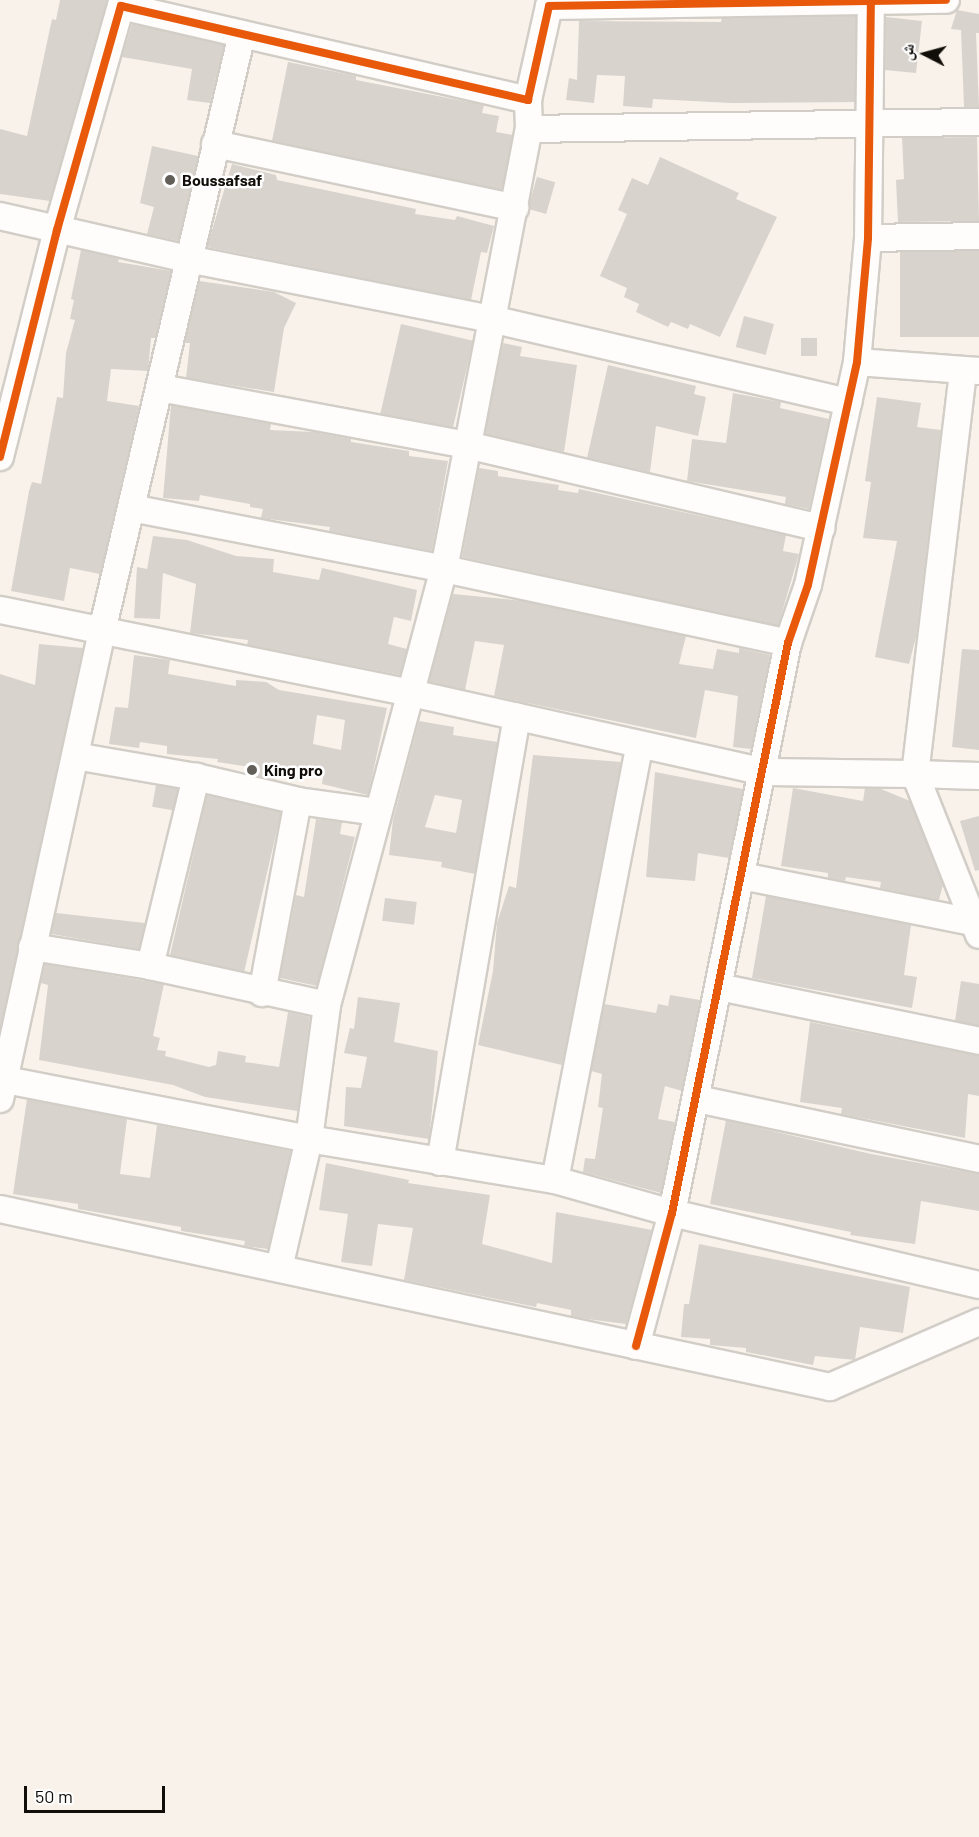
<!DOCTYPE html>
<html>
<head>
<meta charset="utf-8">
<style>
  body { margin:0 }
  #map { position:relative; width:979px; height:1837px; overflow:hidden; background:#f8f2ea; font-family:Barlow,"Noto Naskh Arabic",sans-serif }
  div>[style] { position:absolute }
  .building>* { inset:0; background:#d8d3cd; transform-origin:0 0 }
  .roads { filter:drop-shadow(2px 0 #d2cec7) drop-shadow(-2px 0 #d2cec7) drop-shadow(0 2px #d2cec7) drop-shadow(0 -2px #d2cec7) }
  .minor>* { height:26px; margin:-13px; padding:0 13px; transform-origin:13px; border-radius:13px; background:#fefdfc }
  .cycleway>* { height:8px; margin:-4px; padding:0 4px; transform-origin:4px; border-radius:4px; background:#e8590c }
  .dots>* { width:16px; height:16px; translate:-50% -50%; box-sizing:border-box; border:3px solid #fff; border-radius:50% }
  span { translate:-50% -50%; white-space:nowrap; text-align:center; line-height:1.15; -webkit-text-stroke:5px #fff; paint-order:stroke }
  .poi-label { font-size:16px; color:#110e09; font-weight:700 }
  .left { translate:0 -50%; text-align:left }
  .north { position:absolute; left:895px; top:24px; width:60px; height:60px; -webkit-text-stroke:4px #fff; paint-order:stroke; rotate:276deg; font-size:16px; font-weight:700; line-height:24px; text-align:center; color:#110e09 }
  .north::after { content:''; display:block; margin:auto; width:21px; height:27px; background:#110e09; clip-path:polygon(50% 0,100% 100%,50% 72%,0 100%) }
  .scale { position:absolute; left:24px; top:1786px; width:141px; height:27px; box-sizing:border-box; border:3px solid #110e09; border-top:0; padding-left:8px; font-size:18px; line-height:21px; white-space:nowrap; color:#110e09; -webkit-text-stroke:4px #fff; paint-order:stroke }
</style>
</head>
<body>
<div id="map">
  <div class="building">
    <i style="clip-path:polygon(60px 0,108px 0,50px 201px,0 194px,0 129px,27px 136px,52px 19px,56px 20px)"></i>
    <i style="clip-path:polygon(957px 10px,979px 14px,979px 33px,976px 33px,979px 107px,964px 107px,961px 30px,951px 29px)"></i>
    <i style="clip-path:polygon(856px 16px,855px 102px,732px 103px,653px 99px,652px 108px,623px 106px,625px 76px,597px 75px,594px 103px,566px 100px,569px 78px,577px 80px,579px 21px,721px 22px,722px 18px)"></i>
    <i style="clip-path:polygon(886px 17px,922px 21px,916px 73px,885px 70px)"></i>
    <i style="clip-path:polygon(132px 24px,224px 45px,210px 103px,187px 100px,192px 69px,122px 57px)"></i>
    <i style="clip-path:polygon(288px 62px,356px 76px,356px 80px,484px 105px,482px 113px,499px 116px,496px 132px,513px 135px,502px 190px,272px 141px)"></i>
    <i style="clip-path:polygon(977px 137px,979px 221px,898px 222px,896px 180px,904px 179px,902px 138px)"></i>
    <i style="clip-path:polygon(152px 146px,198px 156px,178px 241px,147px 234px,154px 207px,140px 203px)"></i>
    <i style="clip-path:polygon(660px 157px,739px 193px,736px 199px,777px 217px,720px 337px,690px 324px,688px 329px,671px 322px,668px 327px,636px 312px,639px 304px,624px 297px,627px 288px,600px 276px,627px 214px,618px 210px,632px 178px,648px 185px)"></i>
    <i style="clip-path:polygon(232px 164px,276px 175px,277px 180px,416px 209px,415px 214px,455px 220px,457px 216px,494px 226px,487px 253px,481px 252px,471px 300px,207px 247px)"></i>
    <i style="left:537px;top:177px;width:19px;height:33px;rotate:16deg"></i>
    <i style="clip-path:polygon(81px 250px,119px 259px,118px 262px,171px 271px,155px 338px,151px 338px,148px 371px,111px 369px,107px 401px,139px 406px,100px 574px,70px 568px,64px 601px,11px 591px,29px 491px,32px 482px,41px 484px,57px 397px,63px 398px,66px 353px,75px 320px,70px 319px,74px 300px,71px 299px)"></i>
    <i style="left:979px;top:251px;width:86px;height:79px;rotate:90deg"></i>
    <i style="clip-path:polygon(199px 281px,274px 292px,296px 303px,284px 328px,274px 392px,186px 378px,190px 343px,185px 343px)"></i>
    <i style="left:744px;top:316px;width:31px;height:32px;rotate:15deg"></i>
    <i style="left:401px;top:324px;width:74px;height:92px;rotate:13deg"></i>
    <i style="left:801px;top:338px;width:16px;height:18px"></i>
    <i style="clip-path:polygon(503px 343px,522px 347px,520px 356px,577px 365px,564px 452px,485px 434px)"></i>
    <i style="clip-path:polygon(608px 365px,696px 386px,694px 394px,706px 397px,698px 436px,656px 426px,650px 472px,587px 458px)"></i>
    <i style="clip-path:polygon(733px 393px,781px 402px,780px 408px,829px 419px,809px 509px,785px 504px,786px 497px,687px 481px,692px 439px,726px 443px)"></i>
    <i style="clip-path:polygon(877px 397px,921px 403px,917px 427px,941px 430px,916px 637px,909px 664px,875px 657px,897px 541px,863px 538px,871px 482px,865px 481px)"></i>
    <i style="clip-path:polygon(171px 405px,271px 424px,270px 430px,314px 432px,351px 439px,351px 442px,409px 451px,409px 456px,448px 461px,432px 551px,329px 531px,330px 527px,261px 518px,263px 509px,250px 507px,250px 504px,200px 495px,199px 501px,163px 498px)"></i>
    <i style="clip-path:polygon(479px 468px,498px 471px,498px 476px,559px 485px,558px 490px,578px 493px,579px 489px,786px 535px,783px 551px,799px 554px,778px 626px,462px 557px)"></i>
    <i style="clip-path:polygon(153px 536px,187px 540px,236px 556px,274px 559px,273px 572px,319px 580px,322px 568px,417px 590px,411px 621px,394px 617px,388px 644px,407px 649px,400px 675px,247px 645px,248px 640px,190px 633px,196px 584px,163px 573px,160px 619px,134px 618px,137px 567px,147px 569px)"></i>
    <i style="clip-path:polygon(453px 594px,524px 601px,686px 636px,679px 664px,713px 669px,717px 649px,739px 653px,739px 648px,770px 655px,751px 749px,733px 747px,738px 696px,705px 690px,696px 738px,494px 696px,504px 645px,475px 641px,465px 690px,429px 682px)"></i>
    <i style="clip-path:polygon(39px 644px,83px 648px,0 1029px,0 674px,35px 685px)"></i>
    <i style="clip-path:polygon(962px 649px,979px 650px,979px 750px,952px 747px)"></i>
    <i style="clip-path:polygon(evenodd,134px 655px,170px 660px,168px 674px,236px 686px,236px 680px,266px 682px,279px 690px,387px 708px,368px 795px,322px 784px,324px 769px,308px 765px,304px 780px,277px 774px,276px 780px,249px 774px,250px 767px,217px 762px,218px 759px,167px 754px,167px 746px,140px 742px,139px 748px,109px 744px,115px 707px,128px 708px,134px 655px,317px 715px,345px 720px,341px 750px,313px 744px,317px 715px)"></i>
    <i style="clip-path:polygon(evenodd,419px 721px,454px 727px,453px 735px,498px 742px,475px 874px,441px 867px,442px 862px,389px 855px,393px 820px,419px 721px,435px 795px,462px 800px,456px 833px,425px 827px,435px 795px)"></i>
    <i style="clip-path:polygon(533px 755px,621px 762px,562px 1065px,478px 1045px,493px 971px,497px 923px,509px 886px,516px 888px)"></i>
    <i style="clip-path:polygon(655px 772px,743px 789px,729px 858px,698px 853px,695px 881px,646px 877px)"></i>
    <i style="left:156px;top:785px;width:22px;height:22px;rotate:10deg"></i>
    <i style="clip-path:polygon(793px 788px,863px 801px,865px 788px,881px 789px,910px 801px,943px 885px,939px 900px,880px 888px,881px 882px,846px 877px,845px 881px,828px 878px,828px 873px,781px 866px)"></i>
    <i style="left:207px;top:795px;width:76px;height:165px;rotate:13deg"></i>
    <i style="clip-path:polygon(979px 816px,979px 870px,975px 871px,960px 821px)"></i>
    <i style="clip-path:polygon(316px 819px,342px 822px,340px 834px,355px 837px,317px 986px,280px 978px,296px 895px,304px 897px)"></i>
    <i style="clip-path:polygon(766px 896px,911px 925px,904px 975px,917px 977px,912px 1008px,752px 978px)"></i>
    <i style="left:385px;top:898px;width:32px;height:23px;rotate:7deg"></i>
    <i style="clip-path:polygon(56px 913px,145px 923px,139px 949px,51px 934px)"></i>
    <i style="clip-path:polygon(45px 964px,164px 984px,153px 1036px,160px 1038px,157px 1050px,166px 1051px,165px 1056px,209px 1067px,216px 1065px,218px 1051px,246px 1056px,245px 1062px,279px 1067px,288px 1012px,310px 1017px,298px 1111px,205px 1097px,173px 1085px,39px 1060px,48px 985px,41px 983px)"></i>
    <i style="clip-path:polygon(961px 981px,979px 984px,979px 1026px,955px 1021px)"></i>
    <i style="clip-path:polygon(670px 995px,700px 1000px,682px 1091px,665px 1086px,658px 1119px,675px 1122px,661px 1193px,583px 1172px,585px 1158px,595px 1159px,603px 1108px,598px 1107px,602px 1074px,591px 1071px,604px 1004px,656px 1013px,658px 1004px,668px 1006px)"></i>
    <i style="clip-path:polygon(358px 997px,400px 1003px,394px 1042px,438px 1051px,429px 1139px,344px 1126px,346px 1087px,361px 1088px,367px 1057px,344px 1053px,350px 1028px,354px 1029px)"></i>
    <i style="clip-path:polygon(810px 1022px,979px 1056px,979px 1096px,968px 1094px,965px 1138px,841px 1114px,842px 1108px,800px 1102px)"></i>
    <i style="clip-path:polygon(27px 1099px,127px 1119px,120px 1174px,150px 1178px,157px 1125px,291px 1151px,268px 1249px,244px 1246px,245px 1241px,181px 1231px,181px 1227px,78px 1209px,78px 1204px,13px 1194px)"></i>
    <i style="clip-path:polygon(726px 1120px,871px 1154px,979px 1174px,979px 1211px,921px 1201px,915px 1244px,850px 1235px,851px 1232px,710px 1204px)"></i>
    <i style="clip-path:polygon(326px 1163px,409px 1180px,408px 1183px,490px 1195px,482px 1244px,552px 1263px,556px 1212px,652px 1230px,626px 1324px,579px 1318px,571px 1316px,571px 1310px,537px 1303px,536px 1307px,404px 1280px,413px 1228px,378px 1224px,372px 1266px,341px 1262px,348px 1214px,319px 1210px)"></i>
    <i style="clip-path:polygon(699px 1244px,910px 1287px,903px 1333px,860px 1327px,855px 1360px,815px 1356px,813px 1365px,746px 1352px,746px 1348px,710px 1345px,710px 1339px,681px 1337px,684px 1304px,689px 1304px)"></i>
  </div>
  <div class="roads">
    <div class="minor">
      <i style="left:529px;top:129px;width:450px;rotate:-0.9deg"></i>
      <i style="left:215px;top:144px;width:307px;rotate:12deg"></i>
      <i style="left:0;top:216px;width:193px;rotate:12.9deg"></i>
      <i style="left:188px;top:259px;width:309px;rotate:11.2deg"></i>
      <i style="left:491px;top:319px;width:367px;rotate:13.1deg"></i>
      <i style="left:868px;top:238px;width:111px;rotate:-1deg"></i>
      <i style="left:857px;top:362px;width:122px;rotate:4.2deg"></i>
      <i style="left:963px;top:372px;width:405px;rotate:96.8deg"></i>
      <i style="left:915px;top:774px;width:64px;rotate:1.8deg"></i>
      <i style="left:160px;top:388px;width:312px;rotate:10.5deg"></i>
      <i style="left:467px;top:445px;width:364px;rotate:13.2deg"></i>
      <i style="left:0;top:457px;width:234px;rotate:-75.9deg"></i>
      <i style="left:57px;top:230px;width:233px;rotate:-74.1deg"></i>
      <i style="left:121px;top:6px;width:418px;rotate:13deg"></i>
      <i style="left:528px;top:100px;width:96px;rotate:-77.4deg"></i>
      <i style="left:549px;top:6px;width:397px;rotate:-0.9deg"></i>
      <i style="left:131px;top:508px;width:319px;rotate:11deg"></i>
      <i style="left:444px;top:569px;width:352px;rotate:12.1deg"></i>
      <i style="left:0;top:610px;width:419px;rotate:11.4deg"></i>
      <i style="left:411px;top:693px;width:362px;rotate:12.6deg"></i>
      <i style="left:764px;top:772px;width:151px;rotate:0.8deg"></i>
      <i style="left:915px;top:774px;width:173px;rotate:68.3deg"></i>
      <i style="left:75px;top:756px;width:123px;rotate:9.8deg"></i>
      <i style="left:196px;top:777px;width:105px;rotate:13.2deg"></i>
      <i style="left:298px;top:801px;width:79px;rotate:8deg"></i>
      <i style="left:742px;top:876px;width:236px;rotate:11.3deg"></i>
      <i style="left:32px;top:947px;width:120px;rotate:9.1deg"></i>
      <i style="left:150px;top:966px;width:181px;rotate:12.4deg"></i>
      <i style="left:150px;top:966px;width:195px;rotate:-76.3deg"></i>
      <i style="left:719px;top:987px;width:266px;rotate:11.7deg"></i>
      <i style="left:262px;top:993px;width:195px;rotate:-79.4deg"></i>
      <i style="left:0;top:1079px;width:315px;rotate:11deg"></i>
      <i style="left:309px;top:1139px;width:249px;rotate:9.5deg"></i>
      <i style="left:555px;top:1180px;width:122px;rotate:15.8deg"></i>
      <i style="left:672px;top:1213px;width:315px;rotate:13.2deg"></i>
      <i style="left:0;top:1099px;width:479px;rotate:-77.7deg"></i>
      <i style="left:102px;top:631px;width:613px;rotate:-76.8deg"></i>
      <i style="left:697px;top:1099px;width:288px;rotate:12deg"></i>
      <i style="left:440px;top:1162px;width:452px;rotate:-80.2deg"></i>
      <i style="left:555px;top:1180px;width:442px;rotate:-79deg"></i>
      <i style="left:0;top:1209px;width:849px;rotate:12.1deg"></i>
      <i style="left:830px;top:1387px;width:163px;rotate:-23.6deg"></i>
      <i style="left:279px;top:1268px;width:132px;rotate:-76.9deg"></i>
      <i style="left:309px;top:1139px;width:135px;rotate:-82.3deg"></i>
      <i style="left:327px;top:1005px;width:451px;rotate:-75deg"></i>
      <i style="left:444px;top:569px;width:448px;rotate:-79.1deg"></i>
      <i style="left:529px;top:129px;width:29px;rotate:-92deg"></i>
      <i style="left:636px;top:1346px;width:138px;rotate:-74.9deg"></i>
      <i style="left:672px;top:1213px;width:582px;rotate:-78.5deg"></i>
      <i style="left:788px;top:643px;width:61px;rotate:-71deg"></i>
      <i style="left:808px;top:585px;width:228px;rotate:-77.6deg"></i>
      <i style="left:857px;top:362px;width:124px;rotate:-84.9deg"></i>
      <i style="left:868px;top:238px;width:234px;rotate:-89.3deg"></i>
    </div>
  </div>
  <div class="cycleway">
    <i style="left:0;top:457px;width:234px;rotate:-75.9deg"></i>
    <i style="left:57px;top:230px;width:233px;rotate:-74.1deg"></i>
    <i style="left:121px;top:6px;width:418px;rotate:13deg"></i>
    <i style="left:528px;top:100px;width:96px;rotate:-77.4deg"></i>
    <i style="left:549px;top:6px;width:397px;rotate:-0.9deg"></i>
    <i style="left:636px;top:1346px;width:138px;rotate:-74.9deg"></i>
    <i style="left:672px;top:1213px;width:582px;rotate:-78.5deg"></i>
    <i style="left:788px;top:643px;width:61px;rotate:-71deg"></i>
    <i style="left:808px;top:585px;width:228px;rotate:-77.6deg"></i>
    <i style="left:857px;top:362px;width:124px;rotate:-84.9deg"></i>
    <i style="left:868px;top:238px;width:234px;rotate:-89.3deg"></i>
  </div>
  <div class="dots">
    <i style="left:170px;top:180px;background:#625e58"></i>
    <i style="left:252px;top:770px;background:#625e58"></i>
  </div>
  <div class="poi-label">
    <span class="left" style="left:182px;top:180px">Boussafsaf</span>
    <span class="left" style="left:264px;top:770px">King pro</span>
  </div>
  <div class="north">ش</div>
  <div class="scale">50 m</div>
</div>
</body>
</html>
